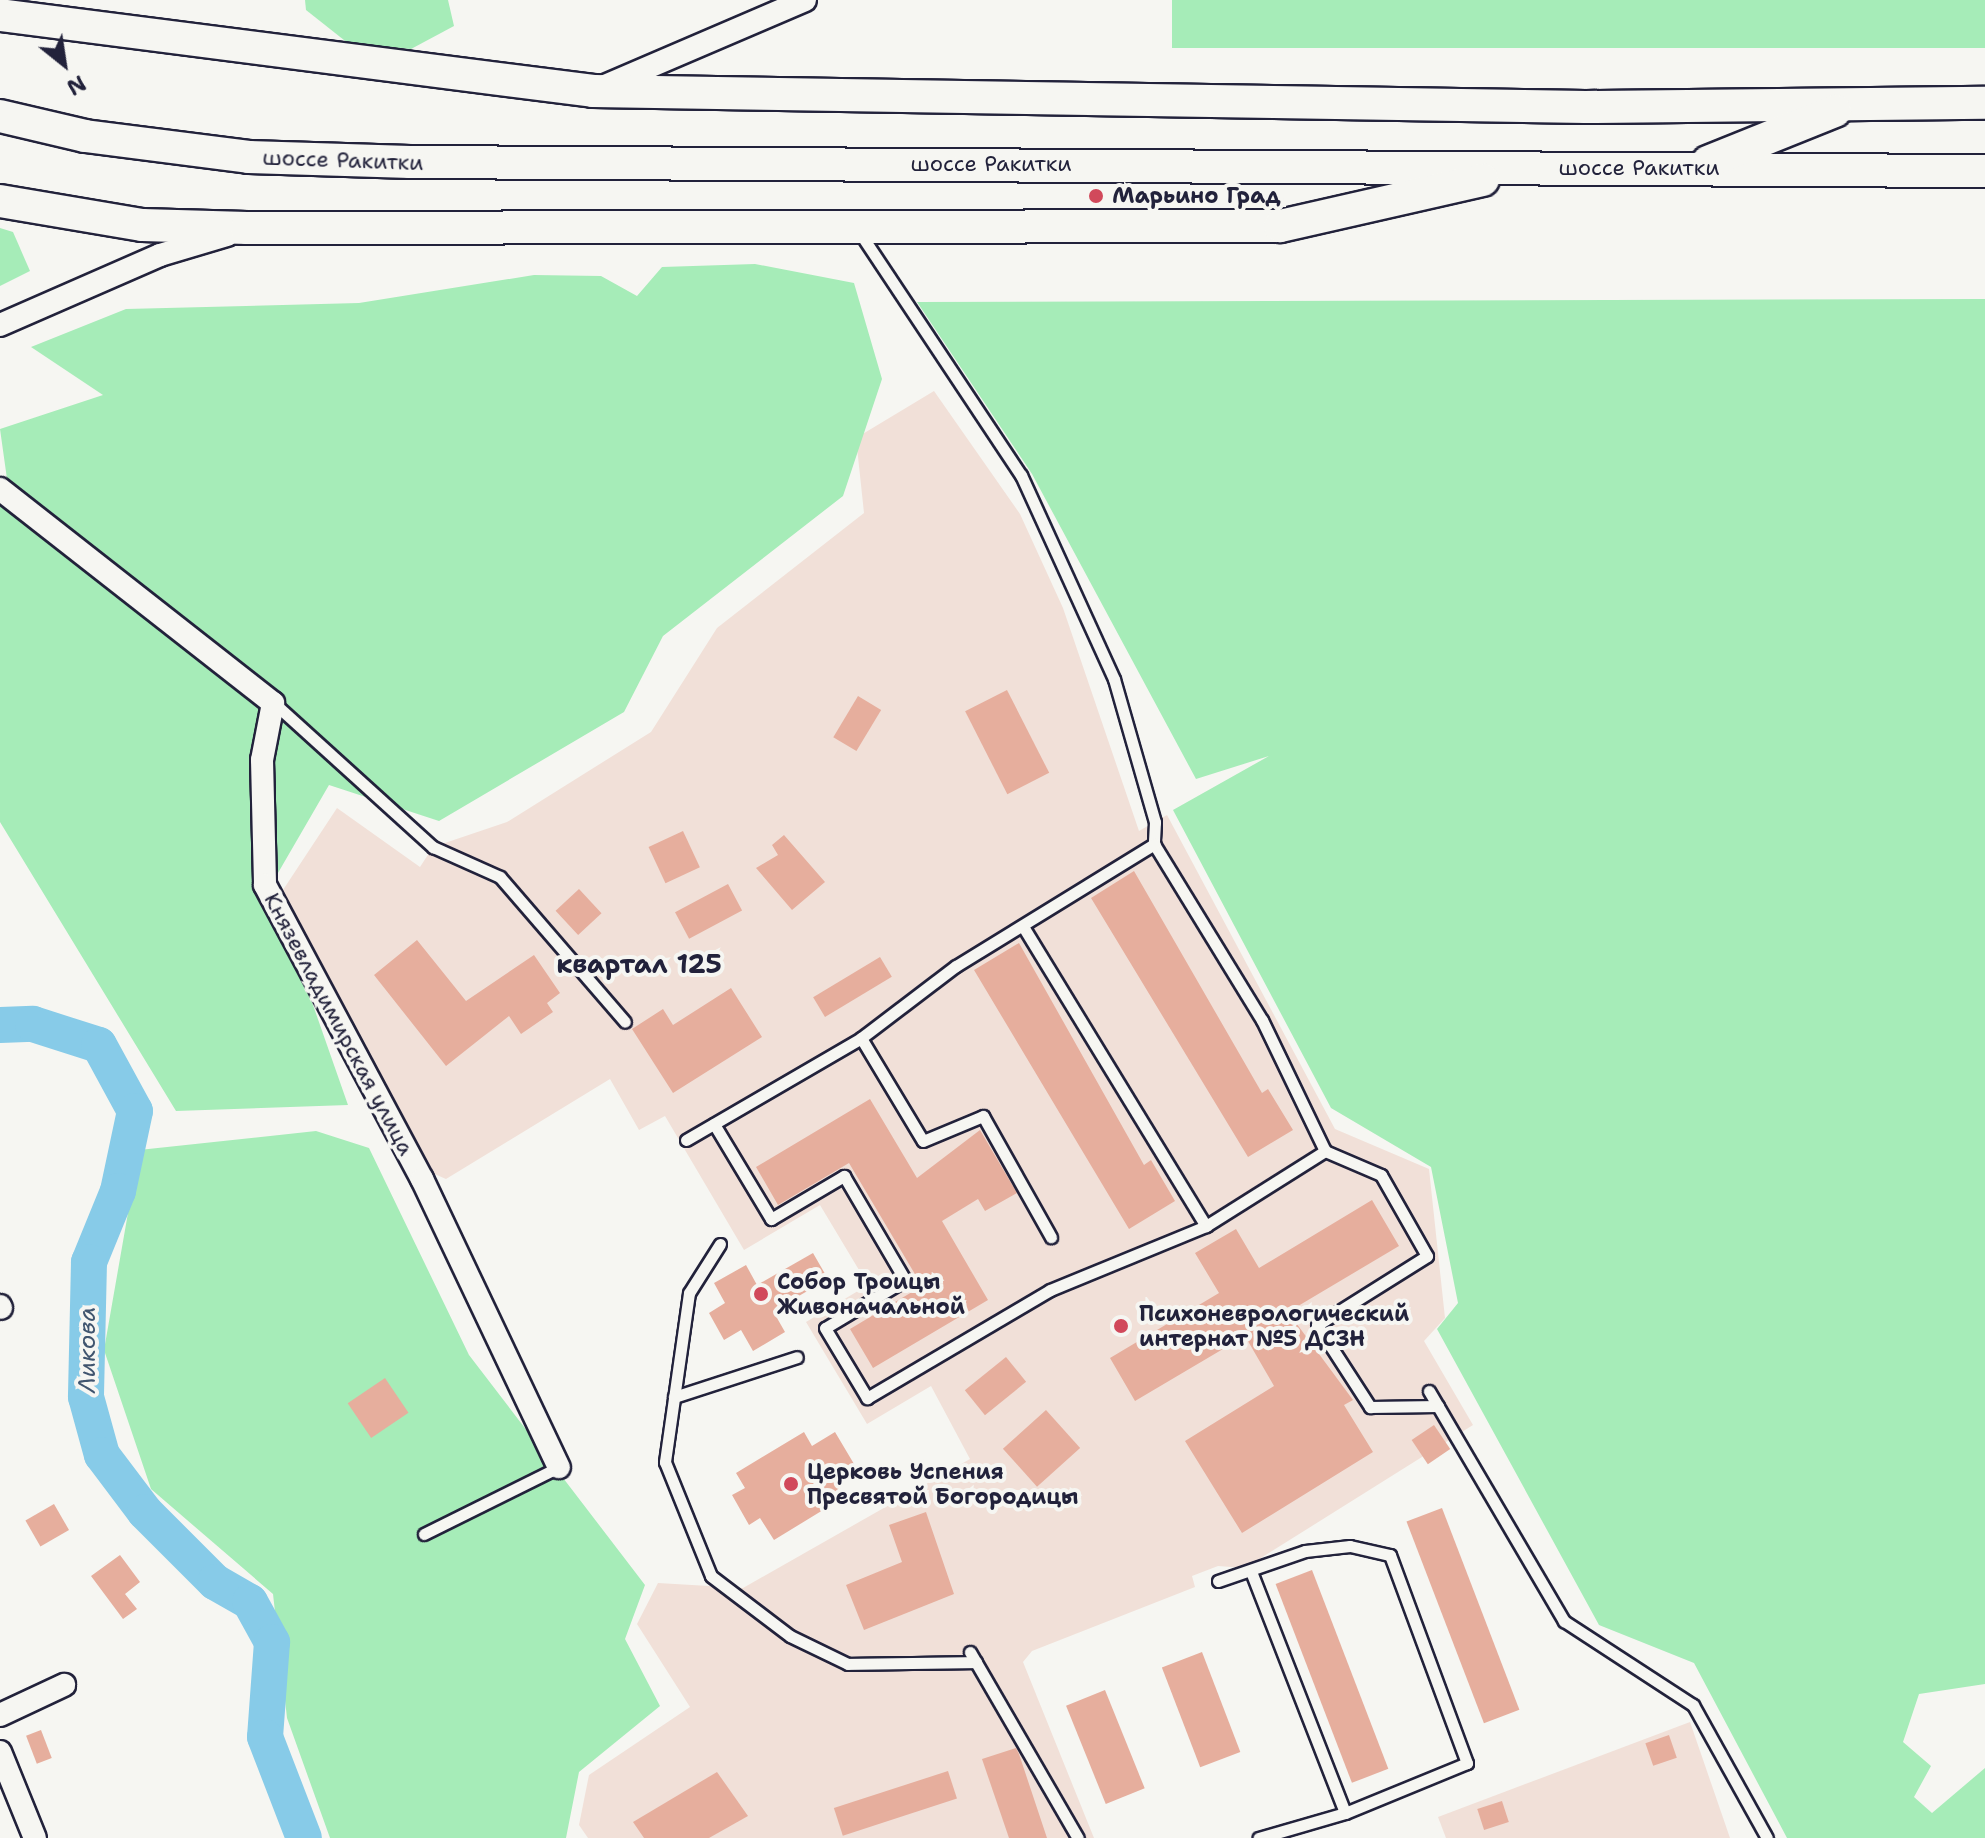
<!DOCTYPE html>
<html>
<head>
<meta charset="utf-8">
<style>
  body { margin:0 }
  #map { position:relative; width:1985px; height:1838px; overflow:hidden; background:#f6f6f2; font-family:"Shantell Sans",sans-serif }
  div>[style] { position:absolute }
  .built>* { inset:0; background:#f1e0d8 }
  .green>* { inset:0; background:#a6ecb8; transform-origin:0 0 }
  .river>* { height:36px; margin:-18px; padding:0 18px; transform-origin:18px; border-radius:18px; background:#87cbe8 }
  .building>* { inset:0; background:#e6ae9d; transform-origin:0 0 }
  .roads { filter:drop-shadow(2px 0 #22223b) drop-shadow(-2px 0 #22223b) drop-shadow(0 2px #22223b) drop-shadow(0 -2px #22223b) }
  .lane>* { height:11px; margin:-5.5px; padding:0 5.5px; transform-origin:5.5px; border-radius:5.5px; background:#f6f6f2 }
  .street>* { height:22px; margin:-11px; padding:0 11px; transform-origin:11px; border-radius:11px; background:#f6f6f2 }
  .secondary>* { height:32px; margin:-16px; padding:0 16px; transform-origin:16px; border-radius:16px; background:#f6f6f2 }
  .dots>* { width:22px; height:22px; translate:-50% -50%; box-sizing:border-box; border:4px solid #f6f6f2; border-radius:50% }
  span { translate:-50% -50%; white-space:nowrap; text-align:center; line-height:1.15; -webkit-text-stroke:8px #f6f6f2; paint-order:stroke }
  .street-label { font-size:22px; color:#22223b }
  .poi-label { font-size:22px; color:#22223b; font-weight:700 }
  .left { translate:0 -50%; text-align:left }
  .water-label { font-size:24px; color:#40556f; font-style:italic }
  .quarter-label { font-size:26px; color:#22223b; font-weight:700 }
  .north { position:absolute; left:24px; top:24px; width:80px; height:80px; -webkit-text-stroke:6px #f6f6f2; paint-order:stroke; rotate:150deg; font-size:22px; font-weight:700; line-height:32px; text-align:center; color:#22223b }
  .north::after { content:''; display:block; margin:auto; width:28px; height:36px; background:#22223b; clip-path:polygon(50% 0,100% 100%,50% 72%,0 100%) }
</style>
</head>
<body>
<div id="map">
  <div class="built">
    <i style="clip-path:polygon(934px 391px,1020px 514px,1063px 608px,1139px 831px,1167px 815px,1335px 1129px,1429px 1169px,1445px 1318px,1424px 1341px,1473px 1425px,1245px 1568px,1218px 1566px,1192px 1576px,1195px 1587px,1032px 1651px,1023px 1662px,1094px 1838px,588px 1838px,579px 1825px,589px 1775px,690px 1707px,637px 1624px,658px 1583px,743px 1588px,970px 1459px,931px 1386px,867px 1424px,806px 1322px,868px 1285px,820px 1205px,744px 1250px,665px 1116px,639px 1130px,610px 1079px,446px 1179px,423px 1169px,279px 896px,337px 808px,420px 867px,433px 847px,507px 822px,651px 732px,717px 628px,864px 513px,856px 438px)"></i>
    <i style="clip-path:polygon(1690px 1722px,1730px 1838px,1446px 1838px,1438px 1817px)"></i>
  </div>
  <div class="green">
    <i style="clip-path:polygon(305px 0,448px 0,454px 26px,411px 49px,349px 44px,306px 10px)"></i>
    <i style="left:1172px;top:0;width:813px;height:48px"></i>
    <i style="clip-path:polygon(0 228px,13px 232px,30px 271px,0 286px)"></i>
    <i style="clip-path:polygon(755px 264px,854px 283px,882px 379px,843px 496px,663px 636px,624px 712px,439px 821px,329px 785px,271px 885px,348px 1105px,176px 1111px,0 822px,0 483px,7px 479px,0 429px,103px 395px,31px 347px,126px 309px,359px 303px,534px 275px,601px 276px,637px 296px,662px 267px)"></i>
    <i style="clip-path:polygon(1985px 299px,1985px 1684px,1919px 1694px,1903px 1742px,1931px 1766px,1914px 1797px,1932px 1813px,1985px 1768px,1985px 1838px,1787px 1838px,1694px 1663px,1599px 1625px,1437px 1329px,1458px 1303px,1431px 1167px,1331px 1108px,1173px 810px,1269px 756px,1196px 779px,1032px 474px,917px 302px)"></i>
    <i style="clip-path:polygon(316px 1131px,369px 1148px,469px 1355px,645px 1585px,625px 1639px,660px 1706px,579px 1772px,566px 1838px,330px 1838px,287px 1718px,273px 1594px,151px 1489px,104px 1350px,139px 1150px)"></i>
  </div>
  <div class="river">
    <i style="left:0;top:1025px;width:33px;rotate:-2deg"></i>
    <i style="left:33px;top:1024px;width:69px;rotate:17.7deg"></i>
    <i style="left:99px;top:1045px;width:75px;rotate:61.4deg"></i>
    <i style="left:135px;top:1111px;width:82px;rotate:102deg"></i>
    <i style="left:118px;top:1191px;width:77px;rotate:112.2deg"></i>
    <i style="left:89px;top:1262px;width:135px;rotate:91.3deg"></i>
    <i style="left:86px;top:1397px;width:60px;rotate:74.6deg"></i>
    <i style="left:102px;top:1455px;width:71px;rotate:53deg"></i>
    <i style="left:145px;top:1512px;width:99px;rotate:45deg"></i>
    <i style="left:215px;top:1582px;width:40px;rotate:29.7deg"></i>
    <i style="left:250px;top:1602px;width:46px;rotate:61.2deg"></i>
    <i style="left:272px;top:1642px;width:95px;rotate:94.2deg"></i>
    <i style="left:265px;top:1737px;width:108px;rotate:68.9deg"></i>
  </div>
  <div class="building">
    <i style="left:1007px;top:690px;width:93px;height:47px;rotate:63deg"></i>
    <i style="left:858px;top:696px;width:27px;height:48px;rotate:31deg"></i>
    <i style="left:683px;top:831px;width:40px;height:38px;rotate:65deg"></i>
    <i style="clip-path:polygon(784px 835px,825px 882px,792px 910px,756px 868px,778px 855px,772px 845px)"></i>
    <i style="clip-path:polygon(1134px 871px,1262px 1093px,1268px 1089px,1293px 1130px,1248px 1157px,1091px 898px)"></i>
    <i style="left:728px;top:884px;width:30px;height:60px;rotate:62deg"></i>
    <i style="left:579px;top:889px;width:33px;height:32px;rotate:47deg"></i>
    <i style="clip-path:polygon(417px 940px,466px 1001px,534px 955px,560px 993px,547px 1003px,553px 1012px,521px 1034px,509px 1016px,446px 1066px,374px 975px)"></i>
    <i style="clip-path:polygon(1019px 943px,1144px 1165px,1151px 1160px,1175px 1201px,1129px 1229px,974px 970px)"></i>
    <i style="left:880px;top:957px;width:23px;height:78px;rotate:59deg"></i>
    <i style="clip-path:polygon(731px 988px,762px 1037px,673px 1093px,632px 1029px,663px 1009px,673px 1025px)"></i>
    <i style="clip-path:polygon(870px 1099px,917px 1178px,980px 1130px,1017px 1193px,985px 1211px,978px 1199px,942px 1221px,988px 1300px,873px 1368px,850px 1329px,922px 1286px,849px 1163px,778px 1205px,756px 1167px)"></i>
    <i style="clip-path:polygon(1372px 1200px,1399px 1246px,1288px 1312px,1353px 1400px,1344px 1405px,1373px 1452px,1242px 1533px,1185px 1441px,1274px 1386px,1245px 1336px,1135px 1401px,1110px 1358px,1219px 1293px,1195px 1253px,1236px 1229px,1259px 1268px)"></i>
    <i style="clip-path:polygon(813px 1253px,828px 1279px,773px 1311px,785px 1332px,753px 1351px,741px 1330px,724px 1340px,709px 1313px,725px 1303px,714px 1283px,746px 1265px,757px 1285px)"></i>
    <i style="left:1006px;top:1357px;width:32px;height:53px;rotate:51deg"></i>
    <i style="left:385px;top:1378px;width:42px;height:45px;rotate:56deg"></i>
    <i style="left:1046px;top:1410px;width:51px;height:58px;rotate:48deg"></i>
    <i style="left:1434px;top:1425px;width:29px;height:27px;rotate:56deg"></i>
    <i style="clip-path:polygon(804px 1432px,812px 1446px,835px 1432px,857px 1469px,837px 1481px,846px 1496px,774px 1540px,760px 1518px,749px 1525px,732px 1495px,745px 1488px,736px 1473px)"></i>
    <i style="left:54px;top:1504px;width:30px;height:33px;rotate:60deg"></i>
    <i style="left:1442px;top:1508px;width:216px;height:38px;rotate:69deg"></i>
    <i style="clip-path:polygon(926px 1512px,954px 1594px,864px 1630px,846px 1585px,902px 1562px,889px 1525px)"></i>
    <i style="clip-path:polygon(120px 1555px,140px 1582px,125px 1594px,137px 1609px,123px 1619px,91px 1576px)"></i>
    <i style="left:1312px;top:1570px;width:213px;height:39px;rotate:69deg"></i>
    <i style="left:1202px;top:1652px;width:107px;height:43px;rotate:69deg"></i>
    <i style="left:1105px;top:1690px;width:106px;height:42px;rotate:68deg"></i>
    <i style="left:41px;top:1730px;width:30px;height:16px;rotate:69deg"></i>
    <i style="left:1669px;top:1735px;width:24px;height:25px;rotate:71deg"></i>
    <i style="clip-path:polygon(1016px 1748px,1019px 1754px,1047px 1838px,1009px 1838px,982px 1759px)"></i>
    <i style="left:948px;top:1771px;width:29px;height:120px;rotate:72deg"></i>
    <i style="clip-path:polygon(717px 1772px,748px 1816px,709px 1838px,644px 1838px,633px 1822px)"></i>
    <i style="left:1502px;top:1801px;width:22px;height:26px;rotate:72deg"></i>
  </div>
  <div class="roads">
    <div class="lane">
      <i style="left:860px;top:233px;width:291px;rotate:56.4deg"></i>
      <i style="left:1021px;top:475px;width:224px;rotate:65.5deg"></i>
      <i style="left:1114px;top:679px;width:149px;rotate:74deg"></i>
      <i style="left:1155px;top:822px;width:22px;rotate:93deg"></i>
      <i style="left:1154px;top:844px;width:206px;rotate:58.5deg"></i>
      <i style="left:1262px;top:1020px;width:145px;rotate:64.3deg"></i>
      <i style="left:1325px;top:1151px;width:61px;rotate:23.2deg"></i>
      <i style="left:1381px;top:1175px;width:93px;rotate:60.4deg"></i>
      <i style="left:1427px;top:1256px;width:130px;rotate:147.9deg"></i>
      <i style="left:1317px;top:1325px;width:98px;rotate:57.1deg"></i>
      <i style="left:1370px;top:1407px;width:68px;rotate:-0.8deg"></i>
      <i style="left:274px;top:703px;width:215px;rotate:42.2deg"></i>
      <i style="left:433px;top:847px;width:73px;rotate:24.1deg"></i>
      <i style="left:500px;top:877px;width:191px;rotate:49.2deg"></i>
      <i style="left:1024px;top:928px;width:349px;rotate:58.6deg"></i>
      <i style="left:861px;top:1038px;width:120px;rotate:59deg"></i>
      <i style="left:923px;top:1141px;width:65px;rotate:-22.6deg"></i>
      <i style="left:983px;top:1116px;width:139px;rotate:60.7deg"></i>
      <i style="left:714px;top:1124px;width:111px;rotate:59deg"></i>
      <i style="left:771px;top:1219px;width:85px;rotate:-30.5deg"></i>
      <i style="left:844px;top:1176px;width:121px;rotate:59.6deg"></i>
      <i style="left:905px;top:1280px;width:93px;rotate:149deg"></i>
      <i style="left:825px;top:1328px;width:82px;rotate:59deg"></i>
      <i style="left:867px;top:1398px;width:212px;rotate:-30.5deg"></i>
      <i style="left:1050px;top:1290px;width:169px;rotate:-22.3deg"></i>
      <i style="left:1206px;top:1226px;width:141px;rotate:-32.2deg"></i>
      <i style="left:686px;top:1140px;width:203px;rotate:-30.2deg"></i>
      <i style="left:861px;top:1038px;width:119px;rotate:-37.2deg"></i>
      <i style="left:956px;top:966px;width:233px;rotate:-31.6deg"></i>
      <i style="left:720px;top:1244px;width:58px;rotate:122.3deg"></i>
      <i style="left:689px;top:1293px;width:171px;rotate:98.1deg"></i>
      <i style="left:665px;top:1462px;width:123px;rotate:68deg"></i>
      <i style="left:711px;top:1576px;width:99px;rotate:37.2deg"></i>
      <i style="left:790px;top:1636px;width:64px;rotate:25.8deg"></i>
      <i style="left:848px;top:1664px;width:128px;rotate:-0.9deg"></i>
      <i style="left:1429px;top:1391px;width:267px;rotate:59.6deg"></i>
      <i style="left:1564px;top:1621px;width:154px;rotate:33.1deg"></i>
      <i style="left:1693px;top:1705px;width:152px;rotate:60.9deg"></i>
      <i style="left:674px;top:1397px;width:129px;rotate:-18deg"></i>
      <i style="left:424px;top:1534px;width:151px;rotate:-26.4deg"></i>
      <i style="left:1252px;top:1574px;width:256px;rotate:68.7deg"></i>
      <i style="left:1218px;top:1581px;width:92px;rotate:-19deg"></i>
      <i style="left:1305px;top:1551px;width:45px;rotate:-6.3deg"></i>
      <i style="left:1350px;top:1546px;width:41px;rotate:12.7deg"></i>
      <i style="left:1390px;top:1555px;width:222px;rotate:69.7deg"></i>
      <i style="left:1467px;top:1763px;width:132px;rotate:157.7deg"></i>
      <i style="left:1345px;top:1813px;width:90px;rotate:163.8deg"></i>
      <i style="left:970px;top:1652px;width:215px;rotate:59.9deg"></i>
    </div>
    <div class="street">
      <i style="left:600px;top:88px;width:223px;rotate:-23.2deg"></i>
      <i style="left:0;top:325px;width:175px;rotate:-23.6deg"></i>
      <i style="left:160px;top:255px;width:70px;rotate:-16.6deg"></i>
      <i style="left:0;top:489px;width:347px;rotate:38.1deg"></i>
      <i style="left:273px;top:703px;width:58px;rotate:100.9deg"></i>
      <i style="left:262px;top:760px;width:125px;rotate:88.6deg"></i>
      <i style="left:265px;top:885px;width:333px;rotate:61.9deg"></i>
      <i style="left:422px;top:1179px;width:319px;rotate:64.6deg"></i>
      <i style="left:0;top:1306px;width:2px;rotate:63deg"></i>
      <i style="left:0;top:1715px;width:71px;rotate:-25.1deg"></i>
      <i style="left:0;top:1752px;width:93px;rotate:67.9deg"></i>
    </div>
    <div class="secondary">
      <i style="left:0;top:15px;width:598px;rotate:7.3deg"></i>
      <i style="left:593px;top:91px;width:993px;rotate:0.92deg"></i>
      <i style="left:1586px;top:107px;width:399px;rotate:-0.6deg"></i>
      <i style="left:0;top:116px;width:87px;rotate:13.2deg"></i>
      <i style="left:85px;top:136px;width:165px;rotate:7.3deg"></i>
      <i style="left:249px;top:157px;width:161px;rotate:1.8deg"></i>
      <i style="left:410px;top:162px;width:1575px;rotate:0.33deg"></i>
      <i style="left:1708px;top:162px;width:137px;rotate:-21.9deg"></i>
      <i style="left:0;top:201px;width:144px;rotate:9.6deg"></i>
      <i style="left:142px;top:225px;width:105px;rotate:1.6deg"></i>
      <i style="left:247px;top:228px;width:1033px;rotate:-0.11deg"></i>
      <i style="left:1280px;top:226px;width:208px;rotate:-12.8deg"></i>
    </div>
  </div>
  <div class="dots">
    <i style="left:1096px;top:196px;background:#d1495b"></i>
    <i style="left:761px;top:1294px;background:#d1495b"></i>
    <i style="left:1121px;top:1326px;background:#d1495b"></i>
    <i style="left:791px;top:1484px;background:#d1495b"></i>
  </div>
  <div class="street-label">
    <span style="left:343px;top:160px;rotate:2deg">шоссе Ракитки</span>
    <span style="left:991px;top:164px">шоссе Ракитки</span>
    <span style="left:1639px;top:168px">шоссе Ракитки</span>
    <span style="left:339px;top:1024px;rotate:62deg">Князевладимирская улица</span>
  </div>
  <div class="poi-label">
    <span class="left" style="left:1112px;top:196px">Марьино Град</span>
    <span class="left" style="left:777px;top:1294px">Собор Троицы<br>Живоначальной</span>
    <span class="left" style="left:1139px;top:1326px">Психоневрологический<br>интернат №5 ДСЗН</span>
    <span class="left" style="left:807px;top:1484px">Церковь Успения<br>Пресвятой Богородицы</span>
  </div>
  <div class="water-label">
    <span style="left:88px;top:1350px;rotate:-90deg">Ликова</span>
  </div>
  <div class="quarter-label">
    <span style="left:639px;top:964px">квартал 125</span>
  </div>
  <div class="north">N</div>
</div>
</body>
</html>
